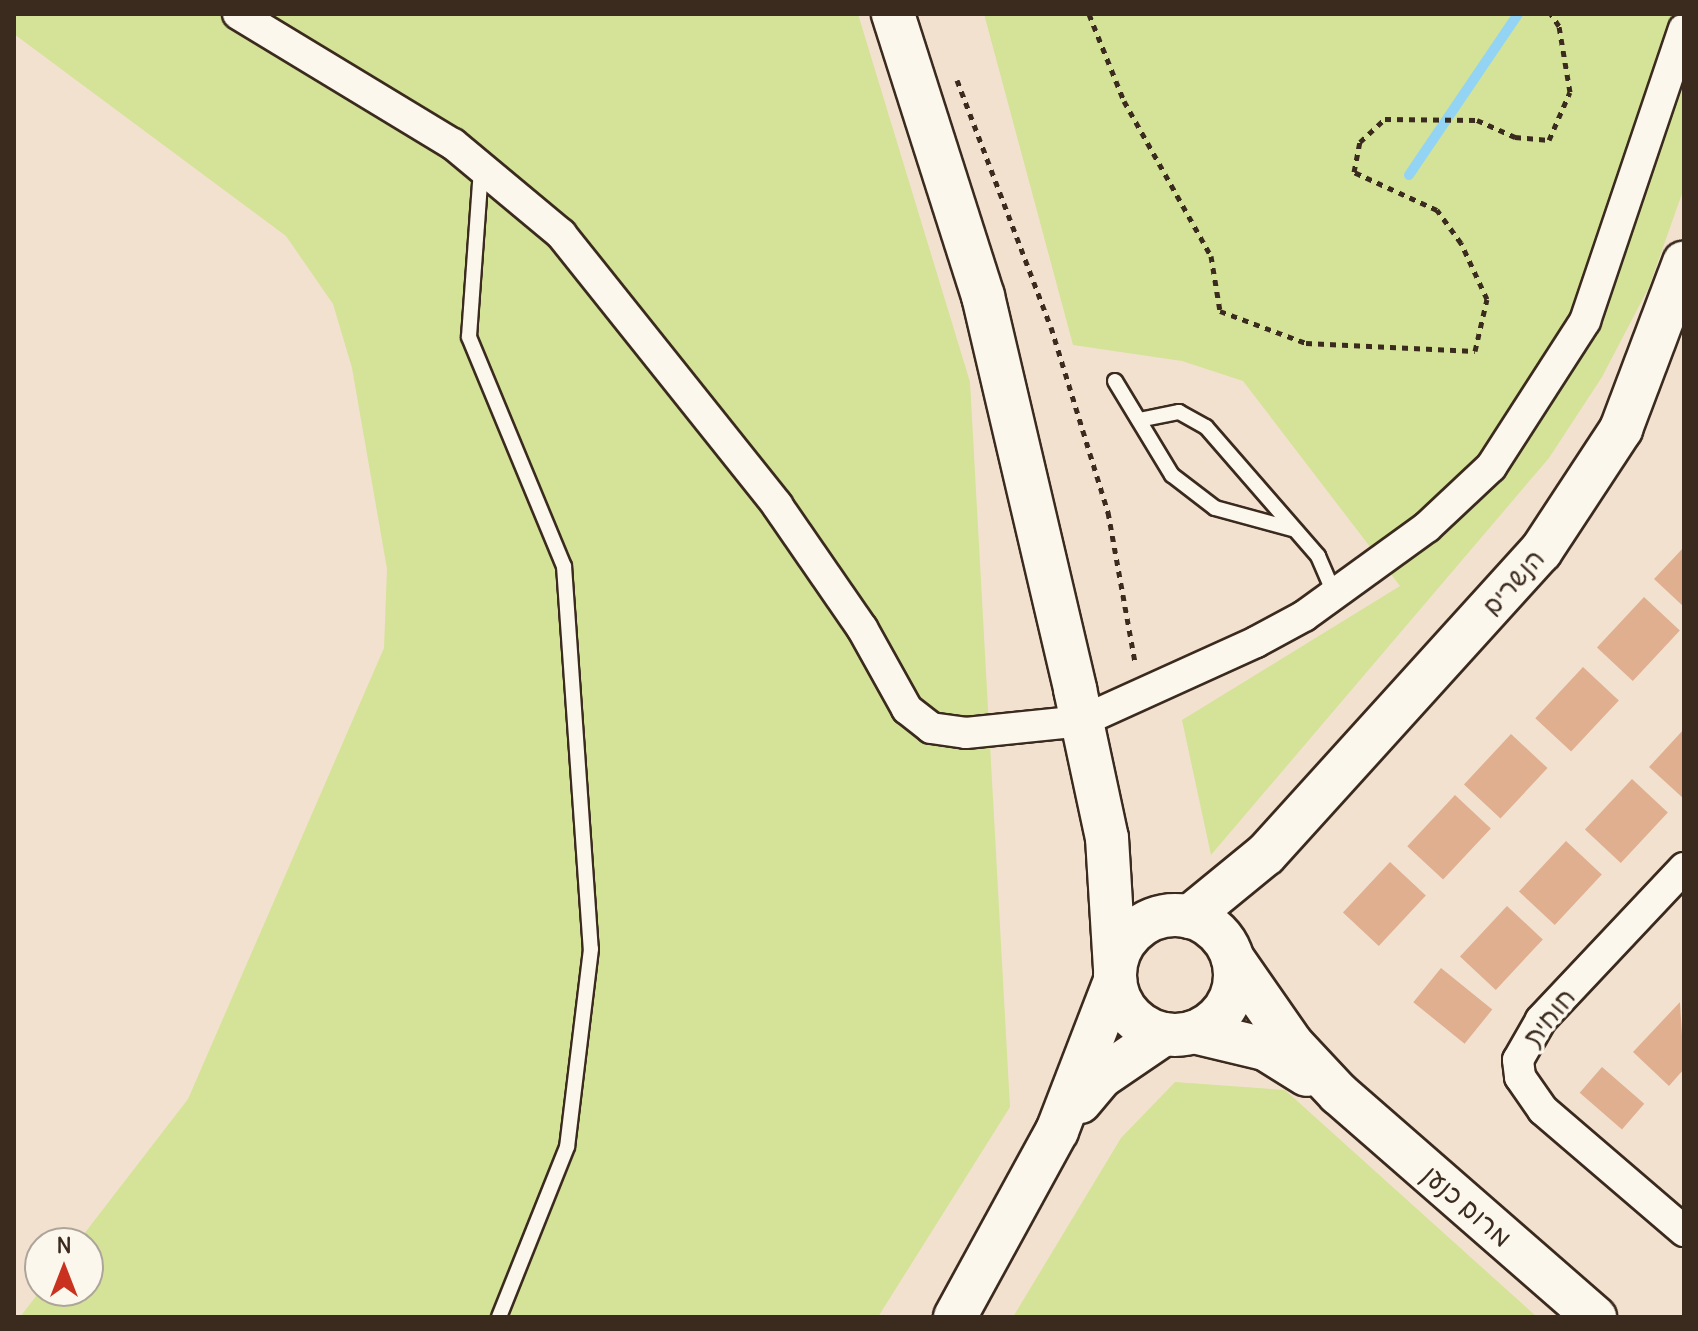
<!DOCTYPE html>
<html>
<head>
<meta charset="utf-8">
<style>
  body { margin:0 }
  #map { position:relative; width:1698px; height:1331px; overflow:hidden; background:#f3e1d0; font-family:Delius,"Playpen Sans Hebrew",sans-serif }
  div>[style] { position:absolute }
  .green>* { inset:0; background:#d4e397 }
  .stream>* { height:10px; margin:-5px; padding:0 5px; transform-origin:5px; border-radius:5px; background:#93d4f5 }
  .building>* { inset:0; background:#dfaf90; transform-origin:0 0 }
  .path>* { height:5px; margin-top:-2.5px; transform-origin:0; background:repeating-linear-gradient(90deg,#3b2a1e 0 6px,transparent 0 12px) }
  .roads { filter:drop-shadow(2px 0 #3b2a1e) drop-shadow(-2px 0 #3b2a1e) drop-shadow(0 2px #3b2a1e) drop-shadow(0 -2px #3b2a1e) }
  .lane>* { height:14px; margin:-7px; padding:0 7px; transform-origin:7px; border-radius:7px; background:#fbf7ec }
  .street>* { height:30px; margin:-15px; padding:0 15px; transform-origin:15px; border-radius:15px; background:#fbf7ec }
  .secondary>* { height:42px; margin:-21px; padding:0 21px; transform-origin:21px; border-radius:21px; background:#fbf7ec }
  .secondary>.ring { margin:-21px; padding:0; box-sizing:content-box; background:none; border:42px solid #fbf7ec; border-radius:50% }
  span { translate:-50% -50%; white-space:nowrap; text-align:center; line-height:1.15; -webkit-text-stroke:7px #fbf7ec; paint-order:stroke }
  .street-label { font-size:26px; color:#3b2a1e }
  .frame { position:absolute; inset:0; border:16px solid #3b2a1e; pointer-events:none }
  .north { position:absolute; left:24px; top:1227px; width:80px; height:80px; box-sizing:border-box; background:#fbf7ec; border:2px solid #aea59a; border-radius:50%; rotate:0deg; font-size:22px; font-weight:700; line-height:32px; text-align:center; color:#3b2a1e }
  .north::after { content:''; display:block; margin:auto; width:28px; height:36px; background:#c8321e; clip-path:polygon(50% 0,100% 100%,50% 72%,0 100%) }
</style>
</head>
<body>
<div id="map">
  <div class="green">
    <i style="clip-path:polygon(14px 14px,858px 14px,970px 382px,1010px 1107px,878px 1317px,20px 1317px,40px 1291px,88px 1291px,88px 1243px,77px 1243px,188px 1099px,384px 648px,387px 569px,352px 368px,333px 304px,286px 236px,14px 34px)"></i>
    <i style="clip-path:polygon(984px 14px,1684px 14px,1684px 188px,1649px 287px,1602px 377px,1549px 458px,1211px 855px,1182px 720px,1400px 586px,1243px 381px,1182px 361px,1073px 345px)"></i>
    <i style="clip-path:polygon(1175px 1082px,1285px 1090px,1537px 1317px,1013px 1317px,1121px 1138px)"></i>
  </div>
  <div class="stream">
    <i style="left:1409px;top:175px;width:194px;rotate:-55.9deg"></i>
  </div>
  <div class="building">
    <i style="clip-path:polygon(1684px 547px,1684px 607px,1654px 579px)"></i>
    <i style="left:1644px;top:597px;width:49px;height:69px;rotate:43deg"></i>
    <i style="left:1583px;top:667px;width:49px;height:70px;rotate:43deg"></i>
    <i style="clip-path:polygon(1684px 729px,1684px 799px,1649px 767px)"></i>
    <i style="left:1511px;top:734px;width:50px;height:69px;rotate:43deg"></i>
    <i style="left:1632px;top:779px;width:49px;height:69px;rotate:43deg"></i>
    <i style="left:1455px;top:795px;width:49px;height:70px;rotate:43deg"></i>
    <i style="left:1566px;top:841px;width:49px;height:69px;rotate:43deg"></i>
    <i style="left:1390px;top:862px;width:49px;height:69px;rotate:43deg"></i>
    <i style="left:1507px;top:906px;width:49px;height:69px;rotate:43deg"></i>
    <i style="left:1441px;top:968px;width:66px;height:44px;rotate:39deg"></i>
    <i style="clip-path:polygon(1680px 1002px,1684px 1069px,1669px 1086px,1633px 1052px)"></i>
    <i style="left:1602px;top:1067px;width:56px;height:34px;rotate:41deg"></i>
  </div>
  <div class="path">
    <i style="left:1089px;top:14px;width:94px;rotate:68.1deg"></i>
    <i style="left:1124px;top:101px;width:178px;rotate:60.7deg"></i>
    <i style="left:1211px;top:256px;width:56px;rotate:80.7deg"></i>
    <i style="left:1220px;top:311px;width:92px;rotate:20.4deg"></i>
    <i style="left:1306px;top:343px;width:169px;rotate:2.7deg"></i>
    <i style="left:1475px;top:351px;width:53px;rotate:-77deg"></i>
    <i style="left:1487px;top:299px;width:62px;rotate:-114.9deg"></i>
    <i style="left:1461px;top:243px;width:41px;rotate:-126deg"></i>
    <i style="left:1437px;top:210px;width:91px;rotate:-155.4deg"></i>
    <i style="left:1354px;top:172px;width:31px;rotate:-79deg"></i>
    <i style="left:1360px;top:142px;width:34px;rotate:-43deg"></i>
    <i style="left:1385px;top:119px;width:92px;rotate:0.6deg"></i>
    <i style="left:1477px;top:120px;width:42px;rotate:24.1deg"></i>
    <i style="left:1515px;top:137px;width:34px;rotate:5deg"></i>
    <i style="left:1549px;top:140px;width:52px;rotate:-66.4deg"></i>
    <i style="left:1570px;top:92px;width:67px;rotate:-99.5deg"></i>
    <i style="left:1559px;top:26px;width:14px;rotate:-124deg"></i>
    <i style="left:957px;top:80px;width:264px;rotate:69.2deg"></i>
    <i style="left:1051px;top:327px;width:194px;rotate:72.9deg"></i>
    <i style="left:1108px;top:512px;width:152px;rotate:79.8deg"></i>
  </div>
  <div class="roads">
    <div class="lane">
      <i style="left:481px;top:169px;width:168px;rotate:94.1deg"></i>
      <i style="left:469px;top:337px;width:248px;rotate:67.5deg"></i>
      <i style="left:564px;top:566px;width:384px;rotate:86deg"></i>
      <i style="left:591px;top:949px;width:199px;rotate:96.9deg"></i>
      <i style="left:567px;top:1147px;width:183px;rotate:111.8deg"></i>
      <i style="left:1115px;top:381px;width:110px;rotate:58.8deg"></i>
      <i style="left:1172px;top:475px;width:54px;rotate:37.5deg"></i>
      <i style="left:1215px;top:508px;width:80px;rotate:15.3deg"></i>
      <i style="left:1139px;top:420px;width:41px;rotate:-11.3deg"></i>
      <i style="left:1179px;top:412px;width:31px;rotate:29deg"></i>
      <i style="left:1206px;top:427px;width:171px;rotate:49deg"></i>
      <i style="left:1318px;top:556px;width:40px;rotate:66.6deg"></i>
    </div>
    <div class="street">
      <i style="left:238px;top:14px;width:251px;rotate:31.2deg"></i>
      <i style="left:453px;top:144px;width:141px;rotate:39.8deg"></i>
      <i style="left:561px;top:234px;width:347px;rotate:51.4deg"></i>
      <i style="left:777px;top:505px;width:150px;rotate:55.4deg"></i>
      <i style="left:862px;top:628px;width:93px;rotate:60.9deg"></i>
      <i style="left:907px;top:709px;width:31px;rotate:38deg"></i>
      <i style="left:931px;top:728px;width:35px;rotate:8deg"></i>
      <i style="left:966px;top:733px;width:117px;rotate:-5.9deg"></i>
      <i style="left:1082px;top:721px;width:191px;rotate:-24.4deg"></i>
      <i style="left:1256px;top:642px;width:55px;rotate:-28.4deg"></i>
      <i style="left:1304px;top:616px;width:152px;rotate:-35.9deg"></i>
      <i style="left:1427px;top:527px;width:88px;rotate:-43.2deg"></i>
      <i style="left:1491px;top:467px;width:174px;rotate:-57.2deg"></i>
      <i style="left:1585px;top:321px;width:308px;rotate:-71.3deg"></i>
      <i style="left:1684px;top:868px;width:209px;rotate:133.3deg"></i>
      <i style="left:1541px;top:1020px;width:46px;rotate:119.9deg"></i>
      <i style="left:1518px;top:1060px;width:17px;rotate:83deg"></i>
      <i style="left:1520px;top:1077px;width:40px;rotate:55.1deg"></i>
      <i style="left:1543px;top:1110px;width:186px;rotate:40.6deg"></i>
    </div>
    <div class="secondary">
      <i style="left:893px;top:14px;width:296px;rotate:72.3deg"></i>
      <i style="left:983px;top:296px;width:404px;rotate:76.8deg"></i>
      <i style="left:1075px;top:689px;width:152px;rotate:77.9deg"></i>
      <i style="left:1107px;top:838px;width:130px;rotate:86.5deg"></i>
      <i class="ring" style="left:1115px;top:915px;width:78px;height:78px"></i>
      <i style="left:1189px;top:917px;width:99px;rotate:-39.3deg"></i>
      <i style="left:1266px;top:854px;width:409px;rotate:-47.8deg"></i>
      <i style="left:1541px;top:551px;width:146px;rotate:-56.7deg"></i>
      <i style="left:1621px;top:429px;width:178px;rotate:-69.3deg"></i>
      <i style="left:1233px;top:959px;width:103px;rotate:55.2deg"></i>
      <i style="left:1292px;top:1044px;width:69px;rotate:46.8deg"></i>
      <i style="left:1339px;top:1094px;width:340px;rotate:41.1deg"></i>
      <i style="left:1194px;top:1032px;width:73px;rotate:13.5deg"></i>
      <i style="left:1265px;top:1049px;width:49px;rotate:31.8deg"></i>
      <i style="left:1080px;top:1102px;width:33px;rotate:-50deg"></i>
      <i style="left:1101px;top:1077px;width:76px;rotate:-34.3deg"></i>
      <i style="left:955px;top:1317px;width:212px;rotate:-61.3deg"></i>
      <i style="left:1057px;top:1131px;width:161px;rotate:-68.9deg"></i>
    </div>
  </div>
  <div class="street-label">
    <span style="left:1513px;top:582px;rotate:-48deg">הנשרים</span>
    <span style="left:1549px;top:1017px;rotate:-51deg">חוחית</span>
    <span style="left:1467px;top:1206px;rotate:41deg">מרום כנען</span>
  </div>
  <div class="frame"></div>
  <div class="north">N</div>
</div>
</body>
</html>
